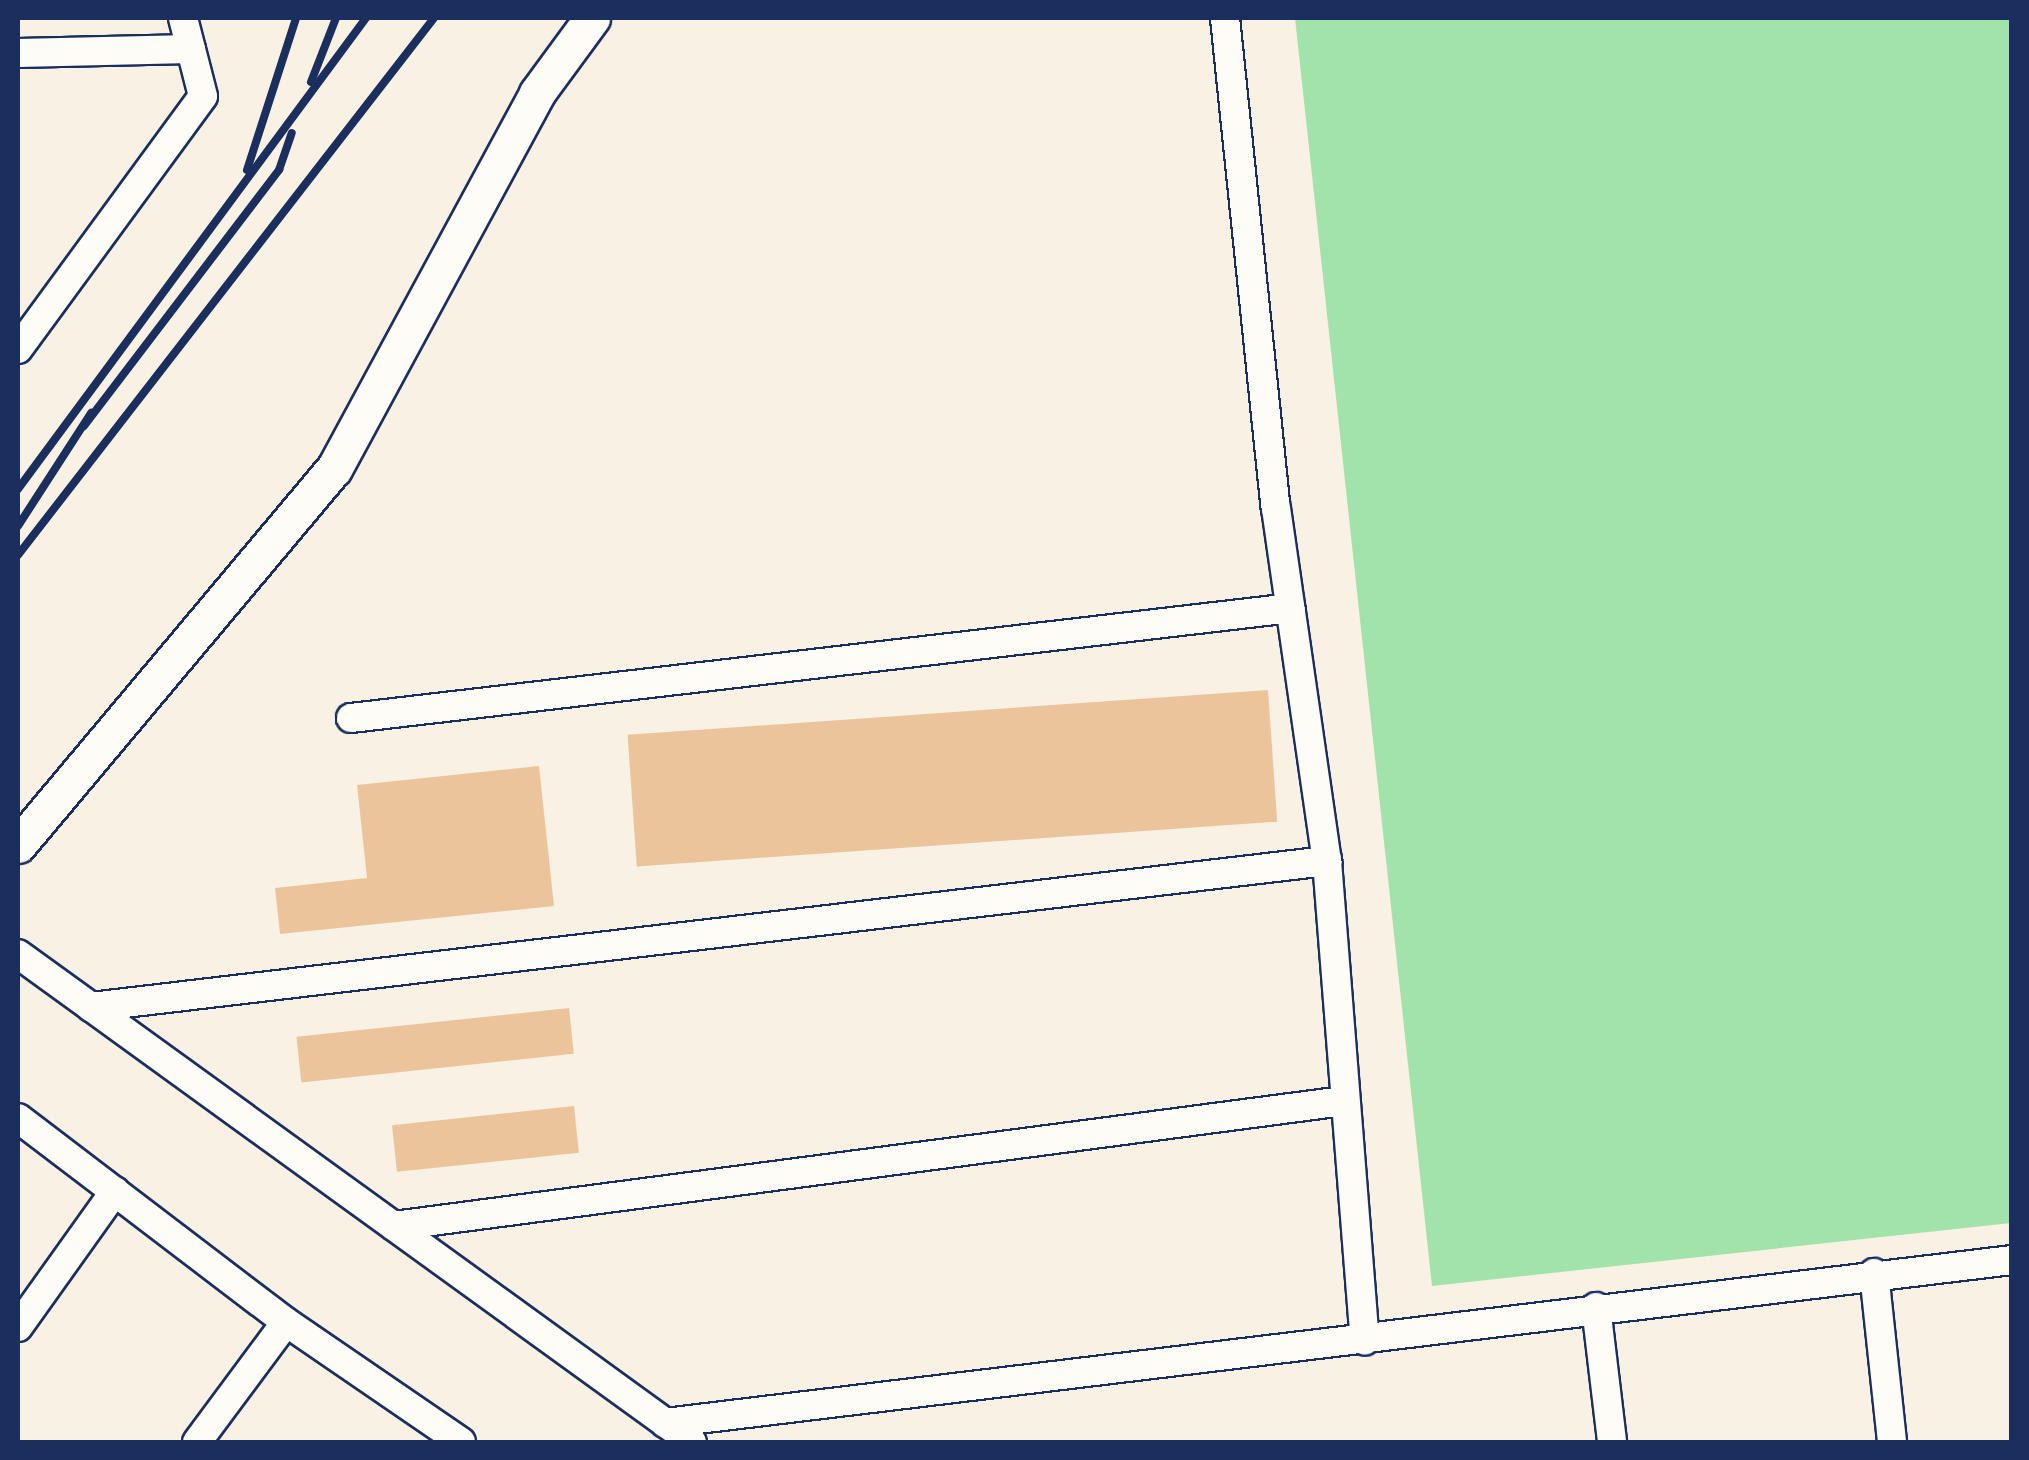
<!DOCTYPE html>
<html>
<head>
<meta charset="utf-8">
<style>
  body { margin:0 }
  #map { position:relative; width:2029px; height:1460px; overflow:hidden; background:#faf1e5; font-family:Mali,sans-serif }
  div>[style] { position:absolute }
  .green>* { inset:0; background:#a2e2ab }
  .building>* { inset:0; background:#ecc49c; transform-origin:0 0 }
  .roads { filter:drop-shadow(2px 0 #1b2f5e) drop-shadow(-2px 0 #1b2f5e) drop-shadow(0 2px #1b2f5e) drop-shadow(0 -2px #1b2f5e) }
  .minor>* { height:28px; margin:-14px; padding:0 14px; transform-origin:14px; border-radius:14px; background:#fdfcf7 }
  .tertiary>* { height:35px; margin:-17.5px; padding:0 17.5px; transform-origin:17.5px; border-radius:17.5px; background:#fdfcf7 }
  .rail>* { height:8px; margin:-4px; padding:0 4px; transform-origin:4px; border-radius:4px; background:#1b2f5e }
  span { translate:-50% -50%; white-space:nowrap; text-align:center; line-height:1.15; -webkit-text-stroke:8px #fdfcf7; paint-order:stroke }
  .frame { position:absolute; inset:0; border:20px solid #1b2f5e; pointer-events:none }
</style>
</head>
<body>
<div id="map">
  <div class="green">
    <i style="clip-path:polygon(1295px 18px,2011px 18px,2011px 1223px,1432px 1286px)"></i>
  </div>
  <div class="building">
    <i style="left:1268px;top:690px;width:132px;height:642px;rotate:86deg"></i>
    <i style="clip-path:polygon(539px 766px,554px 906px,280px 934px,275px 888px,367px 878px,357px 785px)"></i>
    <i style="left:569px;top:1008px;width:46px;height:274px;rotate:84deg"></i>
    <i style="left:574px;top:1106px;width:47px;height:183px;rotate:84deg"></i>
  </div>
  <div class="roads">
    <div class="minor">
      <i style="left:1225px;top:18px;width:493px;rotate:84.1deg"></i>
      <i style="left:1276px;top:508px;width:357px;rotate:81.8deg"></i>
      <i style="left:1327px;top:861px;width:481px;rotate:85.5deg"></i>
      <i style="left:18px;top:53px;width:173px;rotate:-1.3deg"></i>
      <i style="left:18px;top:349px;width:313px;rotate:-53.8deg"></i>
      <i style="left:203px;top:96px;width:81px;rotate:-104.4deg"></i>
      <i style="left:351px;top:718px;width:946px;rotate:-6.67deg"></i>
      <i style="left:18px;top:954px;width:832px;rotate:35.91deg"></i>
      <i style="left:91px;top:1007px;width:1245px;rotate:-6.74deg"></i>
      <i style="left:18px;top:1118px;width:337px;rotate:37.3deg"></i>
      <i style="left:286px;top:1322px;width:212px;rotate:34.4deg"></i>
      <i style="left:394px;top:1226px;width:958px;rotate:-7.5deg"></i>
      <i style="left:1874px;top:1273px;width:170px;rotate:83.9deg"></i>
      <i style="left:1596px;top:1307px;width:136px;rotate:83.2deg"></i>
      <i style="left:18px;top:1327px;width:167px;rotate:-54.5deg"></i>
      <i style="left:665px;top:1423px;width:1357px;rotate:-6.9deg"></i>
      <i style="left:197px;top:1442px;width:149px;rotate:-53.4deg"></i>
    </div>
    <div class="tertiary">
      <i style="left:18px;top:845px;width:491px;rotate:-50deg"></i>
      <i style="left:334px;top:469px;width:427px;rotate:-61.6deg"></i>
      <i style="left:537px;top:93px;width:93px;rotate:-53.7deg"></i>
    </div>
  </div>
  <div class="rail">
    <i style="left:311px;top:82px;width:69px;rotate:-68.7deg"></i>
    <i style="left:247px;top:170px;width:160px;rotate:-72.1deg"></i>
    <i style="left:84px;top:426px;width:322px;rotate:-52.7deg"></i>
    <i style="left:279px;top:170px;width:39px;rotate:-71deg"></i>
    <i style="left:18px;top:489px;width:586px;rotate:-53.54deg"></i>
    <i style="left:18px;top:526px;width:135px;rotate:-57.1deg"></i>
    <i style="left:18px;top:555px;width:679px;rotate:-52.24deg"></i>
  </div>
  <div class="frame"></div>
</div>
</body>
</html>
